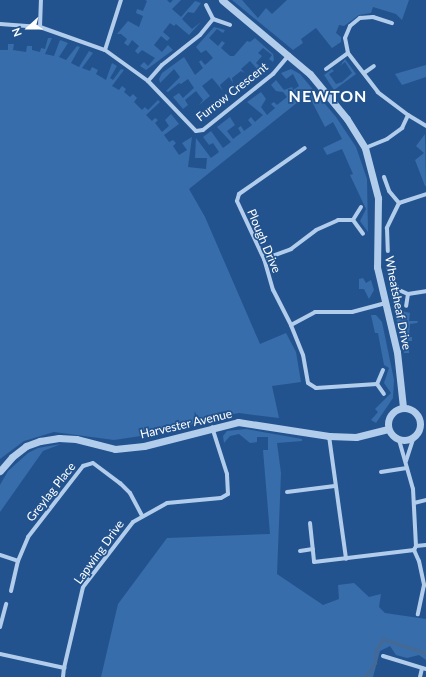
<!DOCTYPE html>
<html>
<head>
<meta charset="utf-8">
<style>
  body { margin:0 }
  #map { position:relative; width:426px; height:677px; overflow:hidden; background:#23538e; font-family:Lato,sans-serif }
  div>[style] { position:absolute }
  .green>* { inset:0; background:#376dab }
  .stream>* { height:2.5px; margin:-1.25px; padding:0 1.25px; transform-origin:1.25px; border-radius:1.25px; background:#466993 }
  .minor>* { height:4px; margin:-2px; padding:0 2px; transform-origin:2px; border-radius:2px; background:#b2cdec }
  .tertiary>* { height:7px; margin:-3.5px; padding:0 3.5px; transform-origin:3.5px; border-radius:3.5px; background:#b2cdec }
  .tertiary>.ring { margin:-3.5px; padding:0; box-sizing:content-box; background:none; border:7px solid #b2cdec; border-radius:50% }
  span { translate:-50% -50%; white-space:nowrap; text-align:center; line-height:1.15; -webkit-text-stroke:3.5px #23538e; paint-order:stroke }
  .street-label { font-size:12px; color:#fff }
  .district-label { font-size:16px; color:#fff; font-weight:700; letter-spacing:1px }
  .north { position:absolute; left:8px; top:8px; width:40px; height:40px; -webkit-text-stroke:3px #23538e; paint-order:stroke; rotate:249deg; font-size:11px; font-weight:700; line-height:16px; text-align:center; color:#fff }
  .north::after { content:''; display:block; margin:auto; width:14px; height:18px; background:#fff; clip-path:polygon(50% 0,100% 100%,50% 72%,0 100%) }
</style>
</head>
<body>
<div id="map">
  <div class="green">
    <i style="clip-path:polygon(145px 0,167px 0,170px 3px,173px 0,181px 0,172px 9px,181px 17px,195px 1px,201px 3px,194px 13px,188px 12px,182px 19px,192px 29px,201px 22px,189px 35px,176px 24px,174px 26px,170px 23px,163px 32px,170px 38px,167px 41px,161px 36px,154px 45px,162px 52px,168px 45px,173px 50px,146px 70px,140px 66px,144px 62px,148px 66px,155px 58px,142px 50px,138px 54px,135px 51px,139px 46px,132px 40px,128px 46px,124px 43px,127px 39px,121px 34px,117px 34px,128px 21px,139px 27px,143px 16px,136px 13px,137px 9px,143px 11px,147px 1px)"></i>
    <i style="clip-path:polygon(232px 0,242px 0,258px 18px,266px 8px,272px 14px,287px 0,409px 0,402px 20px,396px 14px,373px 7px,371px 13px,359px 15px,344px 26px,339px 25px,336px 33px,341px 37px,341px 42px,332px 48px,316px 28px,301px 39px,303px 43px,293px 50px)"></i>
    <i style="clip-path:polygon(214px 27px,225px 30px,223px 33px,217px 29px,209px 38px,218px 46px,222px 41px,225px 43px,221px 48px,230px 56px,234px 56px,247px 41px,250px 42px,255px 38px,273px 54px,274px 59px,273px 62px,269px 59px,272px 55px,263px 48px,258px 53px,262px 56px,256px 63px,266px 72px,256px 80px,251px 74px,257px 69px,250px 61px,241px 69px,245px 73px,241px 71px,232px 78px,233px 83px,229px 77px,220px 85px,223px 91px,212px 78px,202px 86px,210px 96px,199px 105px,203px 100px,196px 91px,185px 100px,188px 105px,183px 109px,173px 97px,179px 93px,183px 98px,194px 88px,188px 79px,181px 84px,179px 83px,168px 92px,166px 91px,180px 77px,174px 69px,160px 83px,159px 79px,162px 73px,184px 57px,195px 75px,203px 68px,199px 62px,201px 60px,205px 65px,213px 58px,206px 50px,201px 53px,196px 47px)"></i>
    <i style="clip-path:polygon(48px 38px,52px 38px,45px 54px,54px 56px,60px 40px,68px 43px,59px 57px,66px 60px,77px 46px,80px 47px,71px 63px,79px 67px,89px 51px,93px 53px,82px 68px,90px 71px,92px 67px,98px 70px,96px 74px,106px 80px,112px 63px,117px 66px,110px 78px,113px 80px,121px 69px,124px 70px,112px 86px,119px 90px,122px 86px,126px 89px,124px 92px,130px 97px,133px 94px,137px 98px,134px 102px,142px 110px,145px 107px,148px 110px,158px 100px,160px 102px,146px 115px,152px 121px,155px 118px,158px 120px,155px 123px,162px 132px,169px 126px,165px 120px,171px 114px,179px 124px,164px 135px,169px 142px,173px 140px,176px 143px,173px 146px,179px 155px,187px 150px,182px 143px,192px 137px,188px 167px,206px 169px,207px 158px,195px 158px,196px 138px,211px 158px,219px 152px,213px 143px,209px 145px,203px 137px,211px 131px,223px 148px,231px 142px,217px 127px,230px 117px,235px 125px,227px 131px,233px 139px,241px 133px,238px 128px,241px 126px,244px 131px,252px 125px,248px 120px,251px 117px,255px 122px,263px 115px,247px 102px,261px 92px,266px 99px,261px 107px,267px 115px,275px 108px,271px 104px,274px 102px,277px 105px,287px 97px,283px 92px,276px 91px,271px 85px,276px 80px,284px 90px,292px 87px,293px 90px,299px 86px,293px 74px,286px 79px,281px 73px,291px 69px,300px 74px,336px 117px,356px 147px,367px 179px,368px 232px,360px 221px,366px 209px,350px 175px,353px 174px,342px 149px,327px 155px,323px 148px,342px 139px,333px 122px,325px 127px,308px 94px,189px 189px,205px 217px,260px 344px,286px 333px,296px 352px,301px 382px,272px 386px,279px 418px,239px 413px,216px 417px,167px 432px,114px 440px,54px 432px,24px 441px,0 459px,0 50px,8px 50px,8px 44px,14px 44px,13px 50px,26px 52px,27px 46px,32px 46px,32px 50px,40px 52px,41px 48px,45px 49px)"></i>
    <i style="clip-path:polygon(345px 59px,356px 74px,334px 90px,324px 75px,332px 69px,334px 71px,329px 74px,336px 84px,342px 82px,352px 73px,345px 62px,340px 66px)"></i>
    <i style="clip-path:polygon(426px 65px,426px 77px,402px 85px,395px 74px)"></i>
    <i style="clip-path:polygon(425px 134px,426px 186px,425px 186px,415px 160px,424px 153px,416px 146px)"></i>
    <i style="clip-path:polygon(363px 278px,366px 283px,371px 280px,374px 290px,369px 299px,364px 289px,359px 289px,359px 279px)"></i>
    <i style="clip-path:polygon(389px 287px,401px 296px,402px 311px,410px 313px,409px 321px,418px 321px,417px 323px,410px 324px,409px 337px,412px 337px,412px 341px,409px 341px,409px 353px,404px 353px)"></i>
    <i style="clip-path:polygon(371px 315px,376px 315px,382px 322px,394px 380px,393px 398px,376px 423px,371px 420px,378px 412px,375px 409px,391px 393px,384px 383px,389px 368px,384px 365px,378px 333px,375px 333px)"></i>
    <i style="clip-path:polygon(246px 429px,302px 439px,302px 441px,277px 443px,281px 473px,277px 574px,323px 605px,339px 599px,338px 585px,354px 583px,369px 597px,381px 594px,379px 607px,385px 613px,426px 619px,426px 660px,419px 655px,407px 658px,396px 655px,390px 646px,380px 651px,373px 677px,101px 677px,118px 604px,167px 538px,270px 534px,263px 450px,268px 450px,268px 437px,257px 437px,257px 442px,250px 443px,239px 434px,230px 436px,224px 443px,223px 436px,227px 431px)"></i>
    <i style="clip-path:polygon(61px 444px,43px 451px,0 512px,0 485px,8px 471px,28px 453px,38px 448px)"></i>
  </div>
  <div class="stream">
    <i style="left:365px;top:677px;width:17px;rotate:-54deg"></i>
    <i style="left:375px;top:663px;width:13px;rotate:-86deg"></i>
    <i style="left:376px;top:650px;width:13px;rotate:-58deg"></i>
    <i style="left:383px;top:639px;width:45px;rotate:18deg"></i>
  </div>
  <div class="minor">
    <i style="left:206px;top:5px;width:16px;rotate:63deg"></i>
    <i style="left:213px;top:19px;width:18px;rotate:19deg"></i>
    <i style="left:0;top:24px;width:40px;rotate:4.3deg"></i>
    <i style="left:40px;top:27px;width:69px;rotate:19.5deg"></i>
    <i style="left:105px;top:50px;width:53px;rotate:35.8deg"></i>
    <i style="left:148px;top:81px;width:69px;rotate:46.2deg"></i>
    <i style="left:196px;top:131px;width:7px;rotate:-8deg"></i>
    <i style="left:203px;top:130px;width:90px;rotate:-38.7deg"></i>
    <i style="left:273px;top:74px;width:25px;rotate:-50deg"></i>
    <i style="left:40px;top:27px;width:27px;rotate:-88deg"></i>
    <i style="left:105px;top:50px;width:52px;rotate:-72.3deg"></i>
    <i style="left:326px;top:69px;width:27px;rotate:-36deg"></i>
    <i style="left:364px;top:73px;width:12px;rotate:-35deg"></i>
    <i style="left:148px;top:81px;width:21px;rotate:-49deg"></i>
    <i style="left:162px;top:65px;width:48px;rotate:-38.3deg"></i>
    <i style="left:200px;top:35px;width:21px;rotate:-51deg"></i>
    <i style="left:408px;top:115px;width:21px;rotate:31deg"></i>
    <i style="left:365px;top:148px;width:24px;rotate:-22deg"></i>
    <i style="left:387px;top:139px;width:19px;rotate:-36deg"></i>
    <i style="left:402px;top:128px;width:14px;rotate:-65deg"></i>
    <i style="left:408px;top:115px;width:38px;rotate:-143deg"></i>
    <i style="left:378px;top:92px;width:49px;rotate:-127.6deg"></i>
    <i style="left:348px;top:53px;width:15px;rotate:-101deg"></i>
    <i style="left:345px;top:38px;width:13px;rotate:-67deg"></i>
    <i style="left:350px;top:26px;width:13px;rotate:-39deg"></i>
    <i style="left:360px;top:18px;width:13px;rotate:-4deg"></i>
    <i style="left:373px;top:17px;width:20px;rotate:18deg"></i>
    <i style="left:384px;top:177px;width:15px;rotate:70deg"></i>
    <i style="left:389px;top:191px;width:16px;rotate:50deg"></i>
    <i style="left:399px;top:203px;width:28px;rotate:116deg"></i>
    <i style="left:387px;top:228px;width:23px;rotate:88deg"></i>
    <i style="left:399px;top:203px;width:28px;rotate:-18deg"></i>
    <i style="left:361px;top:207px;width:15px;rotate:122deg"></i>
    <i style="left:353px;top:220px;width:17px;rotate:54deg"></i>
    <i style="left:264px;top:259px;width:29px;rotate:-20deg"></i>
    <i style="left:291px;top:249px;width:31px;rotate:-37deg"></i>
    <i style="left:316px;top:230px;width:24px;rotate:-24deg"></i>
    <i style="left:338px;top:220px;width:15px"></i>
    <i style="left:388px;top:269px;width:14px;rotate:69deg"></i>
    <i style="left:393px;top:282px;width:10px;rotate:53deg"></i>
    <i style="left:399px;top:290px;width:10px;rotate:24deg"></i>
    <i style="left:408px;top:294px;width:12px;rotate:99deg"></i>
    <i style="left:408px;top:294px;width:18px;rotate:-9deg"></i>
    <i style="left:291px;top:325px;width:39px;rotate:-117deg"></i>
    <i style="left:273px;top:290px;width:32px;rotate:-106deg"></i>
    <i style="left:264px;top:259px;width:64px;rotate:-115deg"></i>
    <i style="left:237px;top:201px;width:7px;rotate:-74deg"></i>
    <i style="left:239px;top:194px;width:80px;rotate:-34.9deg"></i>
    <i style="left:383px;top:370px;width:15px;rotate:113deg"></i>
    <i style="left:377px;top:384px;width:12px;rotate:55deg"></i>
    <i style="left:377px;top:384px;width:61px;rotate:176.2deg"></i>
    <i style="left:316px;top:388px;width:9px;rotate:-148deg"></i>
    <i style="left:308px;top:383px;width:28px;rotate:-100deg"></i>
    <i style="left:303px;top:355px;width:32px;rotate:-112deg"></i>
    <i style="left:291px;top:325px;width:27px;rotate:-28deg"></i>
    <i style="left:315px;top:312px;width:37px"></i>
    <i style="left:352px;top:312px;width:34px;rotate:-15deg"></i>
    <i style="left:329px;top:436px;width:124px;rotate:82.1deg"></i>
    <i style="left:406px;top:461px;width:25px;rotate:-72deg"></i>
    <i style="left:381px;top:472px;width:26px;rotate:-9deg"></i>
    <i style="left:287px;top:492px;width:48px;rotate:-7.1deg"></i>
    <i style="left:414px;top:503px;width:12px;rotate:-14deg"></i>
    <i style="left:310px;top:523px;width:39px;rotate:84deg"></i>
    <i style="left:314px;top:562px;width:101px;rotate:-6.8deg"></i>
    <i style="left:414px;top:550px;width:4px;rotate:-63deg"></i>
    <i style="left:416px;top:546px;width:57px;rotate:-93deg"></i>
    <i style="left:413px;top:489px;width:51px;rotate:-105.9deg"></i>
    <i style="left:416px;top:546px;width:10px;rotate:-6deg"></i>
    <i style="left:414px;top:550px;width:12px;rotate:66deg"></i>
    <i style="left:419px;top:561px;width:25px;rotate:78deg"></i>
    <i style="left:424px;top:585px;width:30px;rotate:102deg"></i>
    <i style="left:300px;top:551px;width:13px;rotate:-9deg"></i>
    <i style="left:0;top:555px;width:19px;rotate:18deg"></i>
    <i style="left:11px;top:591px;width:31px;rotate:-77deg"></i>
    <i style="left:18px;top:561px;width:26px;rotate:-67deg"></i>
    <i style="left:28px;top:537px;width:90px;rotate:-52.2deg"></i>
    <i style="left:83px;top:466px;width:10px;rotate:-17deg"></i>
    <i style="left:93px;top:463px;width:34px;rotate:37deg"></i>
    <i style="left:120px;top:483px;width:14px;rotate:45deg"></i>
    <i style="left:130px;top:493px;width:26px;rotate:62deg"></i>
    <i style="left:0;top:627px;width:24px;rotate:-75deg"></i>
    <i style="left:0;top:654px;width:66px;rotate:12.3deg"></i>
    <i style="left:64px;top:668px;width:83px;rotate:-76.8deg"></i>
    <i style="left:83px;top:587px;width:82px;rotate:-52.4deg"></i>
    <i style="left:133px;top:522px;width:39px;rotate:-29deg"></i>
    <i style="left:167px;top:503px;width:54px;rotate:-5.3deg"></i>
    <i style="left:221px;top:498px;width:8px;rotate:-30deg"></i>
    <i style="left:228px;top:494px;width:20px;rotate:-93deg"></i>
    <i style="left:227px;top:474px;width:49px;rotate:-107.7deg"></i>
    <i style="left:383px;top:656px;width:45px;rotate:16.8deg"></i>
    <i style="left:63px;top:677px;width:9px;rotate:-84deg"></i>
    <i style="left:420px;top:677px;width:9px;rotate:-77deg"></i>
  </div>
  <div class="tertiary">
    <i style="left:222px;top:0;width:115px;rotate:40.1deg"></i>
    <i style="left:310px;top:74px;width:58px;rotate:50.6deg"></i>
    <i style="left:347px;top:119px;width:34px;rotate:58deg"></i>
    <i style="left:365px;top:148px;width:52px;rotate:75.4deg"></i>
    <i style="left:378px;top:198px;width:69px;rotate:90.8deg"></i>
    <i style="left:377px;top:267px;width:87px;rotate:76.8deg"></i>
    <i style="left:397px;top:352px;width:55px;rotate:83.8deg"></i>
    <i class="ring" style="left:388px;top:408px;width:25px;height:25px"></i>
    <i style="left:0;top:471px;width:18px;rotate:-49deg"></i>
    <i style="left:12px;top:457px;width:18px;rotate:-38deg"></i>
    <i style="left:26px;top:446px;width:15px;rotate:-20deg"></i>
    <i style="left:40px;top:441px;width:19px;rotate:-9deg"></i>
    <i style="left:59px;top:438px;width:17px;rotate:3deg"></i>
    <i style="left:76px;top:439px;width:40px;rotate:14.4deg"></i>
    <i style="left:115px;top:449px;width:29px;rotate:-6deg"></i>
    <i style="left:144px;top:446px;width:97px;rotate:-14.3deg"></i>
    <i style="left:238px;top:422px;width:92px;rotate:8.7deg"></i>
    <i style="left:329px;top:436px;width:27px;rotate:2deg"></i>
    <i style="left:356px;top:437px;width:33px;rotate:-14deg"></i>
  </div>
  <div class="street-label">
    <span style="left:232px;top:92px;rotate:-38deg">Furrow Crescent</span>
    <span style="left:264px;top:241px;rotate:67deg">Plough Drive</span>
    <span style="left:398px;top:303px;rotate:79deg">Wheatsheaf Drive</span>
    <span style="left:186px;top:424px;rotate:-13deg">Harvester Avenue</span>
    <span style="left:51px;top:492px;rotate:-52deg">Greylag Place</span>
    <span style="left:99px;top:552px;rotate:-54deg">Lapwing Drive</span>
  </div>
  <div class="district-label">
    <span style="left:328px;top:96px">NEWTON</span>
  </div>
  <div class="north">N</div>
</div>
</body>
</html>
